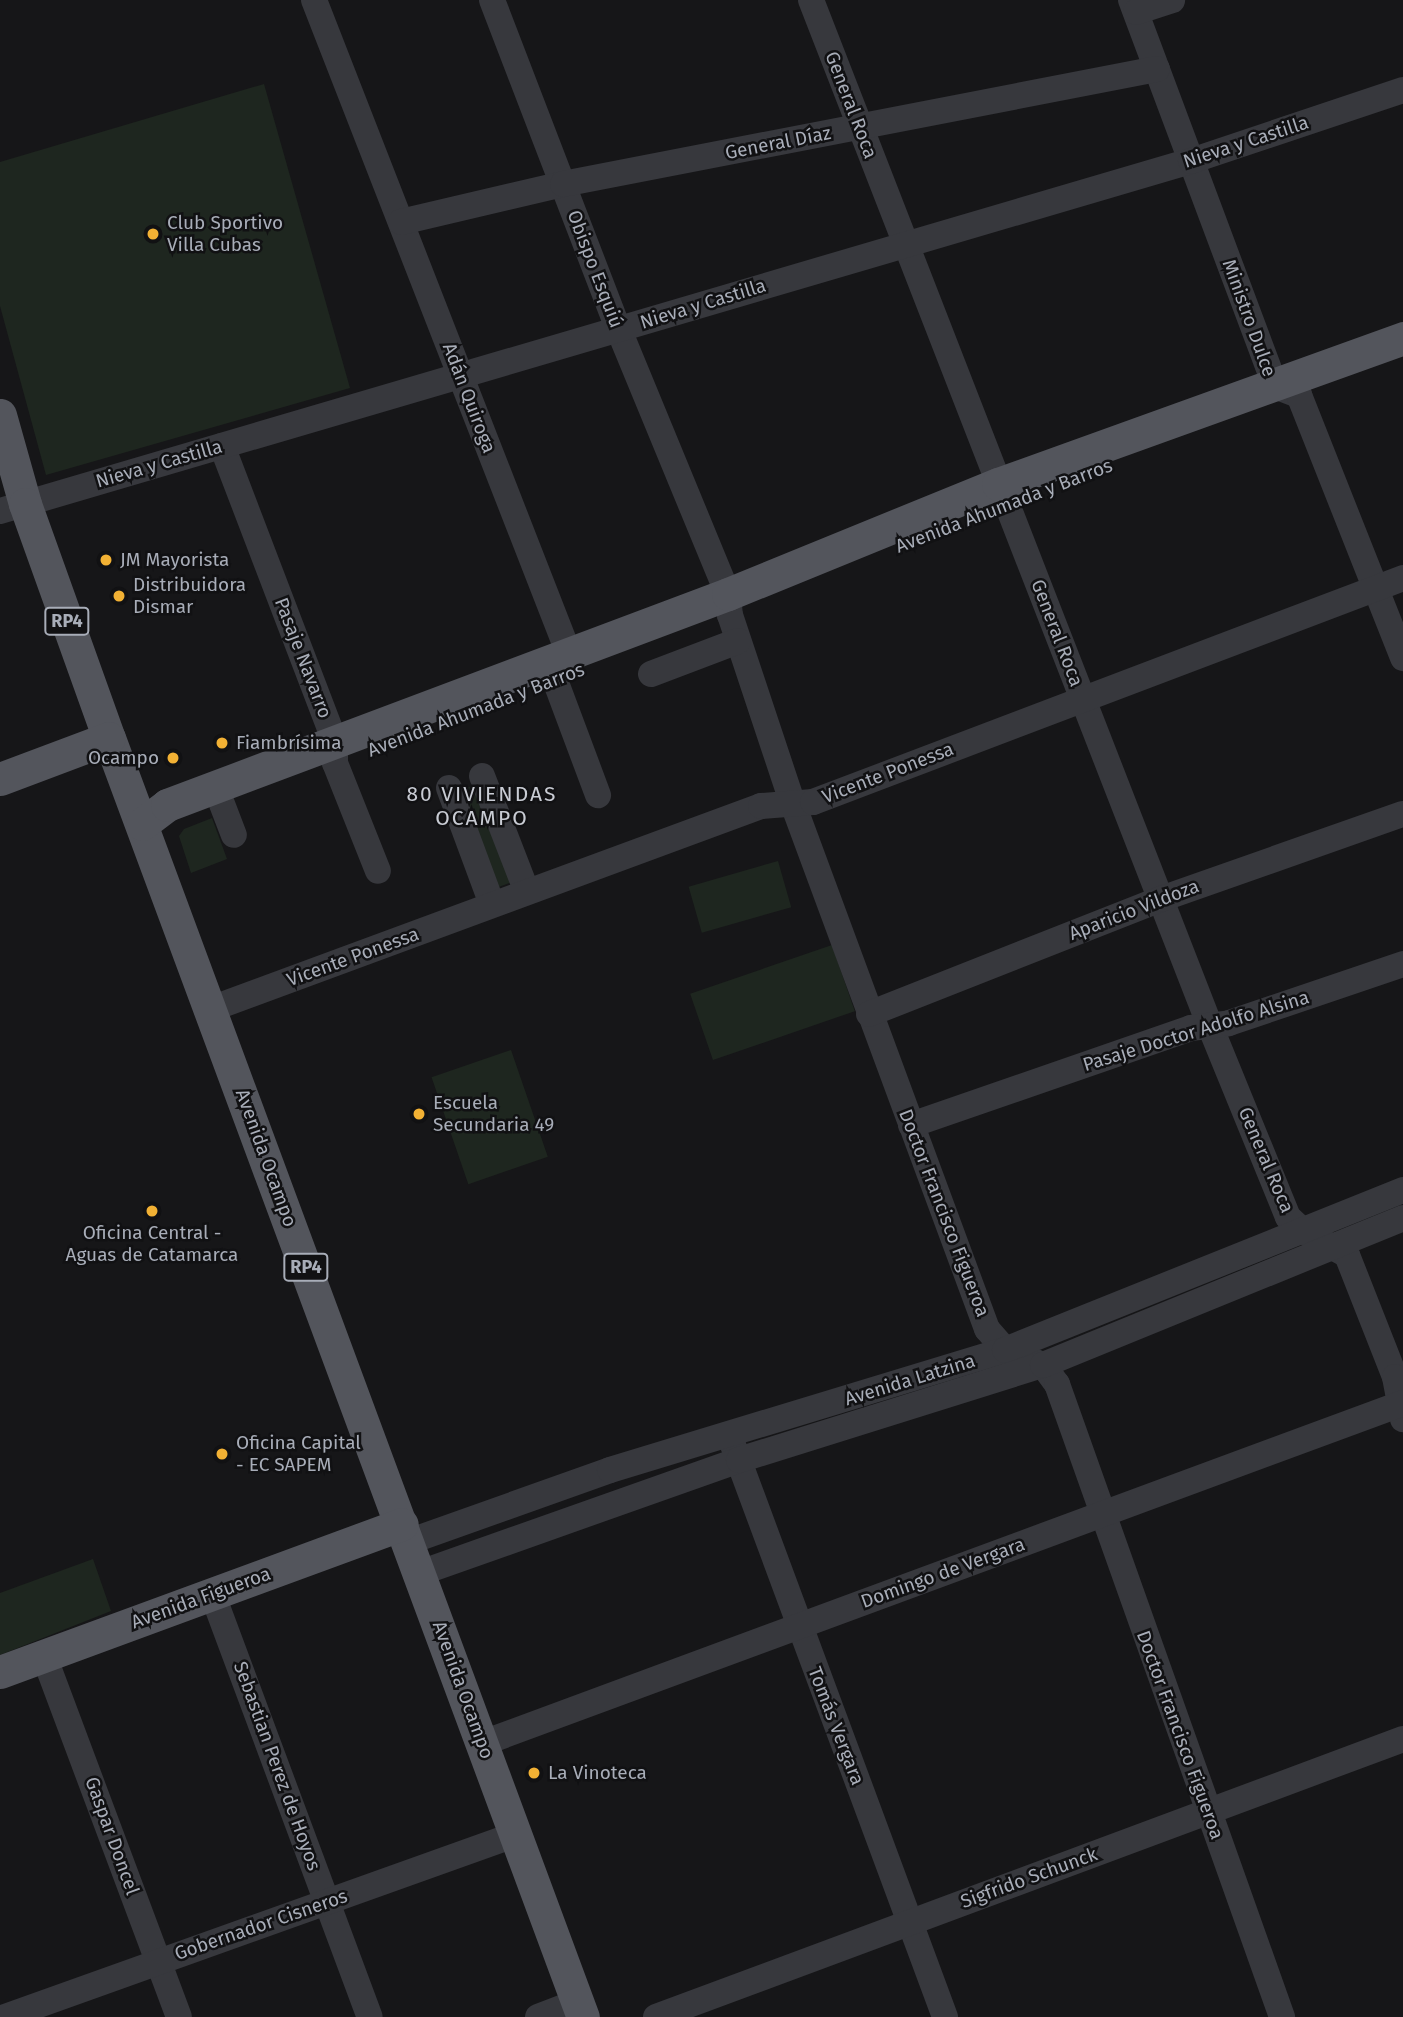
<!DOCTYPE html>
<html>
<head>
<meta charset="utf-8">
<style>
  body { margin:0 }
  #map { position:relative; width:1403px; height:2017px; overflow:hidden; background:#161618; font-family:"Fira Sans",sans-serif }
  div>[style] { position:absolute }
  .green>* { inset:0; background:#1e261f; transform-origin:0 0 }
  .minor>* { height:26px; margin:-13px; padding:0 13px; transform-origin:13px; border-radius:13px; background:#37383d }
  .major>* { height:33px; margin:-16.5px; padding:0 16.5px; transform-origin:16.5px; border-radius:16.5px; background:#53555c }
  .dots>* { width:19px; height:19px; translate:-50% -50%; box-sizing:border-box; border:4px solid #111113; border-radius:50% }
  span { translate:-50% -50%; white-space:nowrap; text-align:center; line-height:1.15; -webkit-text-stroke:5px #111113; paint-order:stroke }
  .shield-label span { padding:2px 5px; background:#111113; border:2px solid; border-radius:5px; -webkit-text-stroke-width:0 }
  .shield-label { font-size:18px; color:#a8adb8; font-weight:700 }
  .street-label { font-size:19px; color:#a8adb8 }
  .poi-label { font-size:19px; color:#a8adb8 }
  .left { translate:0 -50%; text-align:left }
  .right { translate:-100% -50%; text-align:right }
  .neighbourhood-label { font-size:21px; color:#c9ccd4; letter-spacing:2px }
</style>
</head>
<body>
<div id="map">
  <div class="green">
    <i style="clip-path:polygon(264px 84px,350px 388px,46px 475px,0 306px,0 162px)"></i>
    <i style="left:477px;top:784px;width:104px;height:21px;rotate:69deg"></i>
    <i style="clip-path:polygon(212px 818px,227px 859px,191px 873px,179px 836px,184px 829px)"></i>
    <i style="left:778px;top:861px;width:48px;height:93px;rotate:74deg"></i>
    <i style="left:832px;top:945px;width:70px;height:150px;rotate:71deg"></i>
    <i style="left:511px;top:1050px;width:113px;height:84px;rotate:71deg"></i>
    <i style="clip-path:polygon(93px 1559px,111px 1611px,0 1655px,0 1593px)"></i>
  </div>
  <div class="minor">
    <i style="left:314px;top:0;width:702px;rotate:68.7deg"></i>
    <i style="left:569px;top:654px;width:30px;rotate:118deg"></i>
    <i style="left:555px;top:680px;width:123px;rotate:69.5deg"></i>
    <i style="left:492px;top:0;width:354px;rotate:69deg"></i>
    <i style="left:619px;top:330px;width:286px;rotate:67.6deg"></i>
    <i style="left:728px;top:594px;width:21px;rotate:85deg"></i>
    <i style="left:730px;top:615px;width:199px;rotate:71.6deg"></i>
    <i style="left:793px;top:804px;width:560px;rotate:69.72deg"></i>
    <i style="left:987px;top:1329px;width:28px;rotate:49deg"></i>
    <i style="left:1005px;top:1350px;width:41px;rotate:21.5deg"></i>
    <i style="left:1043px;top:1365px;width:24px;rotate:54deg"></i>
    <i style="left:1057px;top:1384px;width:672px;rotate:70.43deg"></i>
    <i style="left:811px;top:0;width:1101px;rotate:68.75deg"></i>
    <i style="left:1210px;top:1026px;width:206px;rotate:67.8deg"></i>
    <i style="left:1288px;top:1217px;width:21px;rotate:43deg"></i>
    <i style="left:1303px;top:1231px;width:50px;rotate:28.6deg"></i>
    <i style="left:1347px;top:1255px;width:131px;rotate:68.5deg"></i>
    <i style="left:1395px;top:1377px;width:43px;rotate:79.2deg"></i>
    <i style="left:1131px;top:0;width:412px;rotate:69.5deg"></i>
    <i style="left:1275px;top:386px;width:26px;rotate:21deg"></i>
    <i style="left:1299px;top:395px;width:283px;rotate:68.4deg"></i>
    <i style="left:1136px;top:12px;width:38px;rotate:-18deg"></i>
    <i style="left:401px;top:222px;width:166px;rotate:-13.2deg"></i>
    <i style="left:563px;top:184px;width:605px;rotate:-10.96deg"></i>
    <i style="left:222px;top:446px;width:317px;rotate:69.1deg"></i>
    <i style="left:335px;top:742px;width:21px;rotate:90deg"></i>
    <i style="left:335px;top:763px;width:116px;rotate:68.3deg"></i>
    <i style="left:0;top:511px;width:1241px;rotate:-16.38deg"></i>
    <i style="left:1191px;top:161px;width:224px;rotate:-18.5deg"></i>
    <i style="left:651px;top:674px;width:93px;rotate:-20.8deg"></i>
    <i style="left:482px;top:776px;width:124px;rotate:68.8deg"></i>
    <i style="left:449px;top:788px;width:124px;rotate:69.7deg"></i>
    <i style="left:222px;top:804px;width:33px;rotate:69deg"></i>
    <i style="left:211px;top:1009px;width:586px;rotate:-20.26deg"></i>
    <i style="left:761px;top:806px;width:52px;rotate:-4.4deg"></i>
    <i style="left:813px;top:802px;width:631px;rotate:-20.79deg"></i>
    <i style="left:869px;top:1014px;width:314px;rotate:-21.5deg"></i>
    <i style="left:1161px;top:899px;width:256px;rotate:-19.4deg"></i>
    <i style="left:911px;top:1125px;width:296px;rotate:-19.1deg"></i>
    <i style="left:1191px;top:1028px;width:38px;rotate:-7deg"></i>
    <i style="left:1229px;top:1023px;width:184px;rotate:-18.7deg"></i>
    <i style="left:733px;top:1445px;width:610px;rotate:69.66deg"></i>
    <i style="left:408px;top:1542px;width:214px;rotate:-19.6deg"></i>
    <i style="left:610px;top:1470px;width:413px;rotate:-16.9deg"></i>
    <i style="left:1005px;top:1350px;width:429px;rotate:-21.9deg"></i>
    <i style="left:420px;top:1573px;width:338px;rotate:-19.5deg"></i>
    <i style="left:739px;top:1460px;width:318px;rotate:-17.4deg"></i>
    <i style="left:1043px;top:1365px;width:389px;rotate:-22.2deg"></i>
    <i style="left:212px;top:1593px;width:452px;rotate:69.6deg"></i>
    <i style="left:44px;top:1656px;width:385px;rotate:69.5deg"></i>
    <i style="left:483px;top:1743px;width:981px;rotate:-20.28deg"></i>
    <i style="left:5px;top:2017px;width:544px;rotate:-19.67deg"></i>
    <i style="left:538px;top:2017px;width:42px;rotate:-21deg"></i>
    <i style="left:656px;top:2017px;width:797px;rotate:-20.41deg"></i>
  </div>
  <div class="major">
    <i style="left:0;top:415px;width:92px;rotate:74.3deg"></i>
    <i style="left:25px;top:504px;width:249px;rotate:70.3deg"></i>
    <i style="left:109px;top:738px;width:1364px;rotate:69.67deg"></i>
    <i style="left:0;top:779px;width:116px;rotate:-20.6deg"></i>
    <i style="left:142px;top:824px;width:31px;rotate:-37deg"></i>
    <i style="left:167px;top:805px;width:599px;rotate:-20.61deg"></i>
    <i style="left:728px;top:594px;width:292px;rotate:-22.2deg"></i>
    <i style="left:998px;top:484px;width:431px;rotate:-19.8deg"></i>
    <i style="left:0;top:1672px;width:428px;rotate:-20.2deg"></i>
  </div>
  <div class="dots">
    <i style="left:153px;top:234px;background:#f2b134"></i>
    <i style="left:106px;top:560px;background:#f2b134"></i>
    <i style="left:119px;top:596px;background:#f2b134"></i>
    <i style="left:222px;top:743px;background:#f2b134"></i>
    <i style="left:173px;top:758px;background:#f2b134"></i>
    <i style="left:419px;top:1114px;background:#f2b134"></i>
    <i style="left:152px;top:1211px;background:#f2b134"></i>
    <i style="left:222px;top:1454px;background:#f2b134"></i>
    <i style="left:534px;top:1773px;background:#f2b134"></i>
  </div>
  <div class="shield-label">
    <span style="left:67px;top:621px">RP4</span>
    <span style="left:306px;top:1267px">RP4</span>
  </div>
  <div class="street-label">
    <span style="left:851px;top:105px;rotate:69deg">General Roca</span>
    <span style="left:1246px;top:142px;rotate:-18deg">Nieva y Castilla</span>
    <span style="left:778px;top:143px;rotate:-11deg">General Díaz</span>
    <span style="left:595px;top:269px;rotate:69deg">Obispo Esquiú</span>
    <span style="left:703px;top:304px;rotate:-17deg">Nieva y Castilla</span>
    <span style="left:1249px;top:318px;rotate:70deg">Ministro Dulce</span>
    <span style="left:469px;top:398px;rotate:69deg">Adán Quiroga</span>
    <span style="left:159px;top:464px;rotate:-16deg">Nieva y Castilla</span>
    <span style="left:1004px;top:506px;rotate:-21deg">Avenida Ahumada y Barros</span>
    <span style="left:1057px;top:633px;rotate:69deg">General Roca</span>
    <span style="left:303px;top:658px;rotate:69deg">Pasaje Navarro</span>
    <span style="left:476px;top:710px;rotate:-21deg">Avenida Ahumada y Barros</span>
    <span style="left:888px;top:773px;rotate:-21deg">Vicente Ponessa</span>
    <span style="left:1134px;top:910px;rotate:-21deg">Aparicio Vildoza</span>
    <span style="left:353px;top:957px;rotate:-20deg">Vicente Ponessa</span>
    <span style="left:1196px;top:1031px;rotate:-17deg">Pasaje Doctor Adolfo Alsina</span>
    <span style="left:266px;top:1158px;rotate:70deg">Avenida Ocampo</span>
    <span style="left:1266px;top:1160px;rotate:67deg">General Roca</span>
    <span style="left:944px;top:1213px;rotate:69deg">Doctor Francisco Figueroa</span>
    <span style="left:910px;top:1380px;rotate:-17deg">Avenida Latzina</span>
    <span style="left:943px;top:1573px;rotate:-20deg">Domingo de Vergara</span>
    <span style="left:201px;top:1598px;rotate:-20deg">Avenida Figueroa</span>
    <span style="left:463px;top:1690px;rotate:70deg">Avenida Ocampo</span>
    <span style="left:836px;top:1726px;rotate:69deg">Tomás Vergara</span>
    <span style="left:1180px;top:1735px;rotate:70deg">Doctor Francisco Figueroa</span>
    <span style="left:277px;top:1766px;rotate:70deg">Sebastian Perez de Hoyos</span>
    <span style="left:112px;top:1836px;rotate:70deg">Gaspar Doncel</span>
    <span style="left:1029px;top:1878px;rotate:-20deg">Sigfrido Schunck</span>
    <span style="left:261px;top:1925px;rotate:-19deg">Gobernador Cisneros</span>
  </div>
  <div class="poi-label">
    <span class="left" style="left:167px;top:234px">Club Sportivo<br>Villa Cubas</span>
    <span class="left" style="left:120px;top:560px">JM Mayorista</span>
    <span class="left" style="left:133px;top:596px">Distribuidora<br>Dismar</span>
    <span class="left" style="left:236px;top:743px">Fiambrísima</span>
    <span class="right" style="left:159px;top:758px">Ocampo</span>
    <span class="left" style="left:433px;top:1114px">Escuela<br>Secundaria 49</span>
    <span style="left:152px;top:1244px">Oficina Central -<br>Aguas de Catamarca</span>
    <span class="left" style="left:236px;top:1454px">Oficina Capital<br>- EC SAPEM</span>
    <span class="left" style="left:548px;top:1773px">La Vinoteca</span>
  </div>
  <div class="neighbourhood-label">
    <span style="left:482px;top:806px">80 VIVIENDAS<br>OCAMPO</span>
  </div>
</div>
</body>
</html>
